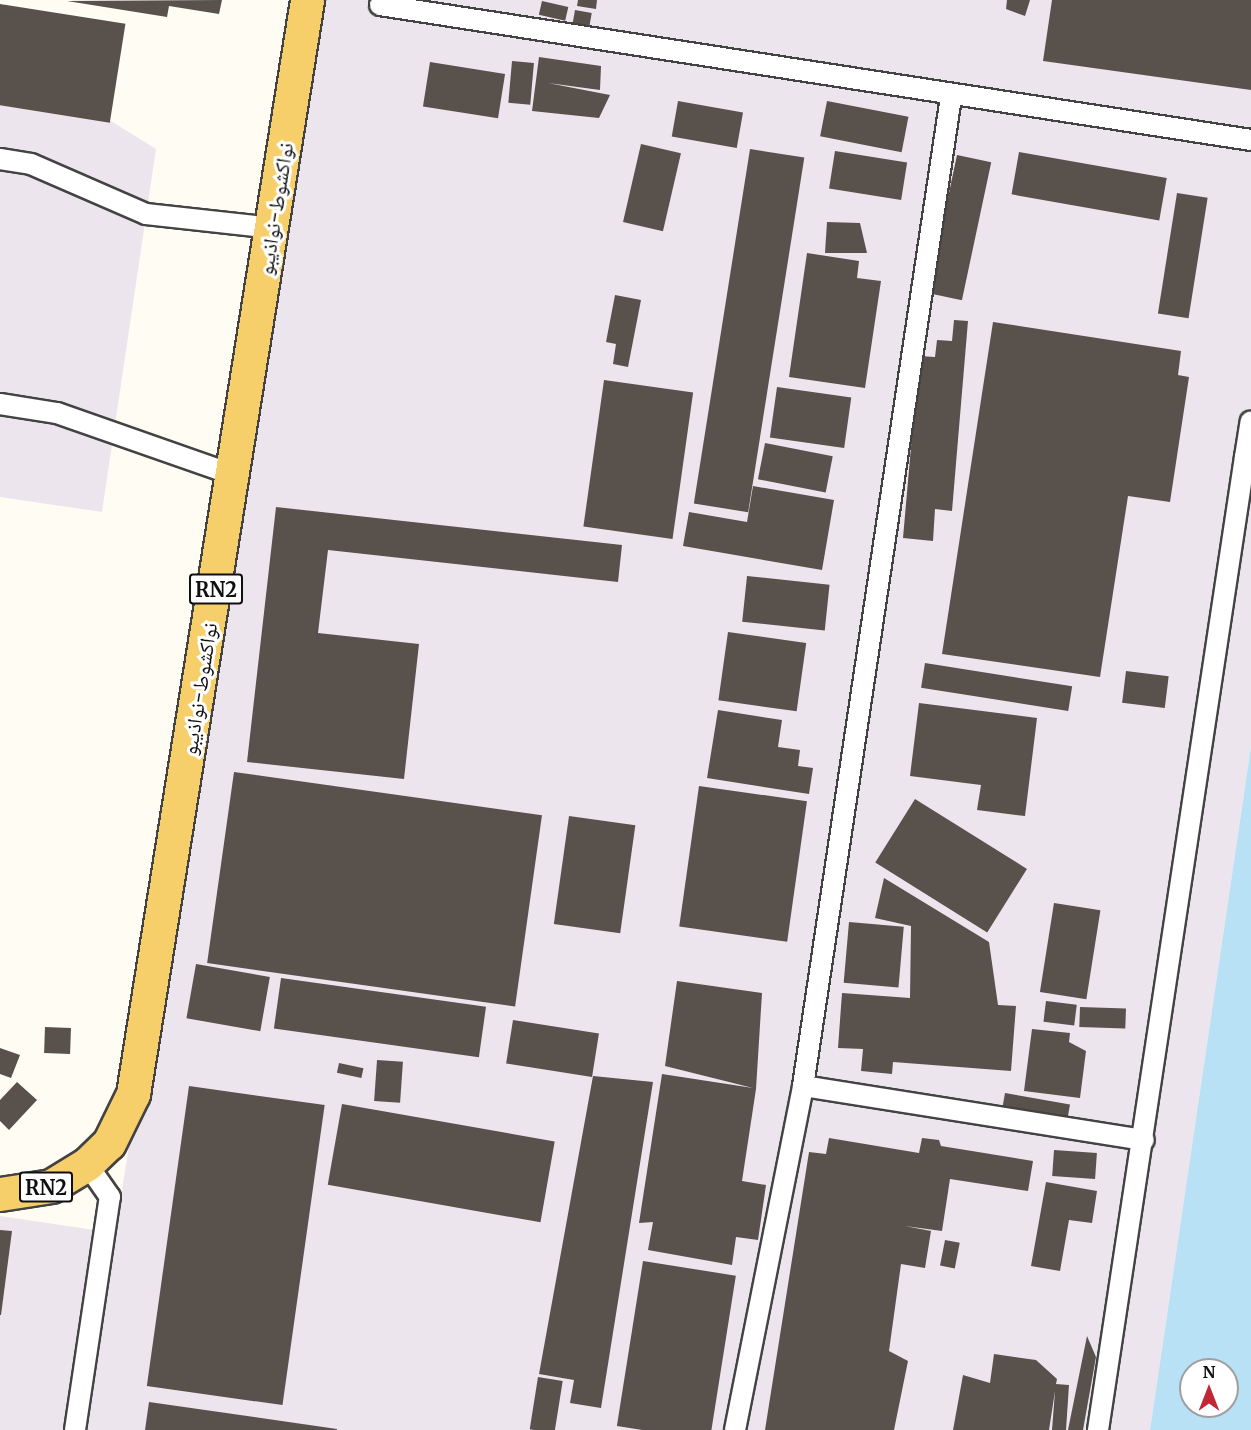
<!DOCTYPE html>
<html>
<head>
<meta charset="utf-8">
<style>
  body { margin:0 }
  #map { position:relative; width:1251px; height:1430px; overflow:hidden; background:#fffcf3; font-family:Merriweather,"Noto Naskh Arabic",serif }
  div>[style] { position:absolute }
  .industrial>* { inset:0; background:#ede5ee }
  .water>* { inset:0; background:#b8e1f6 }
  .building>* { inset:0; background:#59514c; transform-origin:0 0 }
  .roads { filter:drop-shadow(2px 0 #434343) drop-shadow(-2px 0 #434343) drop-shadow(0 2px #434343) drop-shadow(0 -2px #434343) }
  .service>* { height:20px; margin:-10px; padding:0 10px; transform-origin:10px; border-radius:10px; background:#fff }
  .primary>* { height:33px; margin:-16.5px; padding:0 16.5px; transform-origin:16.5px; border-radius:16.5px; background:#f7cf6a }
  span { translate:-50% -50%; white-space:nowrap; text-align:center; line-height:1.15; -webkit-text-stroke:6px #fff; paint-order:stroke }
  .shield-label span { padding:2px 4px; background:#fff; border:2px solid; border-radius:4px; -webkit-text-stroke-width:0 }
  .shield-label { font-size:20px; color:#101010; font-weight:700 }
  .street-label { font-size:21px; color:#101010 }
  .north { position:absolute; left:1179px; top:1358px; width:60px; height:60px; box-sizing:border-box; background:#fff; border:2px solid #9f9f9f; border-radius:50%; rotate:0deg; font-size:16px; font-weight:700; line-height:24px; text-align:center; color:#101010 }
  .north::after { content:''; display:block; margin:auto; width:21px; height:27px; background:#c12735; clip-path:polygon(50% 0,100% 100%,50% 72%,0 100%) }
</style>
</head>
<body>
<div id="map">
  <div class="industrial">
    <i style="clip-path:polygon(314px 0,1251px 0,1251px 746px,1150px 1430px,0 1430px,0 1216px,115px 1233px)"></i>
    <i style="clip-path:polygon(0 105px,111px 121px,156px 149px,102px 512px,0 497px)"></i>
  </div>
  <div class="water">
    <i style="clip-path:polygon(evenodd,1251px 746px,1251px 1430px,1150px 1430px,1251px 746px,1191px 1370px,1227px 1370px,1227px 1406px,1191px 1406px,1191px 1370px)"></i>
  </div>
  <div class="building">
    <i style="clip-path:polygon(222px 0,219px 14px,169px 6px,167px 17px,67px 1px)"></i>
    <i style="clip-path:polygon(578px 0,597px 0,596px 9px,577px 6px)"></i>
    <i style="clip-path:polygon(1007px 0,1030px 0,1025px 16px,1006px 9px)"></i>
    <i style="clip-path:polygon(1052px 0,1251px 0,1251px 90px,1043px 61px)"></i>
    <i style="left:542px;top:1px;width:27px;height:14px;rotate:13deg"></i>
    <i style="left:0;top:4px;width:127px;height:100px;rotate:9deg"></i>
    <i style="left:575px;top:10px;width:17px;height:17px;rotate:10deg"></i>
    <i style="clip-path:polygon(539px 57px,601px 66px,600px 90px,548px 83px,610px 95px,599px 118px,532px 111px)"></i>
    <i style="left:512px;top:61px;width:22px;height:42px;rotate:5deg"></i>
    <i style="left:430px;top:62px;width:76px;height:45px;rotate:9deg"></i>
    <i style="left:678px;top:101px;width:66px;height:36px;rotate:10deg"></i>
    <i style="left:827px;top:101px;width:83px;height:36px;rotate:11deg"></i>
    <i style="left:641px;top:144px;width:41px;height:80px;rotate:13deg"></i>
    <i style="left:750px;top:149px;width:55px;height:359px;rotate:9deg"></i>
    <i style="left:835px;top:151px;width:73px;height:38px;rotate:9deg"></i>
    <i style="left:1019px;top:152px;width:150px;height:43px;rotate:10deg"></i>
    <i style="left:957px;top:155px;width:35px;height:141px;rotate:12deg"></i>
    <i style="left:1177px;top:193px;width:31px;height:122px;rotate:9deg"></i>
    <i style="clip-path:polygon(827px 222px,860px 223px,867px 253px,825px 253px)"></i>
    <i style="clip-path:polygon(807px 253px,859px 261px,857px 278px,881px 281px,865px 388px,789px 377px)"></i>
    <i style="clip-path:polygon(615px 295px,641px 300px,628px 367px,613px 364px,616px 344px,606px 342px)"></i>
    <i style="clip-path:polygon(954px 320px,968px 321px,952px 511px,935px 509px,933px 541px,903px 538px,919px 356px,935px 357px,937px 340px,952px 341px)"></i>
    <i style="clip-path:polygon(993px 322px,1181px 351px,1178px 375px,1189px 377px,1170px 502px,1128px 496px,1100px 677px,942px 654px)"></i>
    <i style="left:604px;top:380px;width:90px;height:148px;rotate:8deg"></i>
    <i style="left:777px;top:387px;width:75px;height:51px;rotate:8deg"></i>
    <i style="left:765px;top:443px;width:69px;height:37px;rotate:11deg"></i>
    <i style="clip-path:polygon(753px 486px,834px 500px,822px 570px,683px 546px,689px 512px,747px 522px)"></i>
    <i style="clip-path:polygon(276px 507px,622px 545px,618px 582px,328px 550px,318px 633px,419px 644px,404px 779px,247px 762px)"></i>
    <i style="left:747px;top:576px;width:83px;height:46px;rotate:6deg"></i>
    <i style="left:728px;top:632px;width:79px;height:69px;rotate:8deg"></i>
    <i style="left:925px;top:663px;width:149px;height:25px;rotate:9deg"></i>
    <i style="left:1126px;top:671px;width:43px;height:32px;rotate:7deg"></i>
    <i style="clip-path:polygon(919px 703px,1037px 718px,1025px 816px,977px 810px,981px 785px,910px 776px)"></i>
    <i style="clip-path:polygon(718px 710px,782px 720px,778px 747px,800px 750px,798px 766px,813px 768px,809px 794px,707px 778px)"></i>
    <i style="left:234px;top:772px;width:311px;height:193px;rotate:8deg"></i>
    <i style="left:699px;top:786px;width:109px;height:142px;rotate:8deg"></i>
    <i style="left:915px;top:799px;width:132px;height:75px;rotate:32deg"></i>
    <i style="left:569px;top:816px;width:67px;height:109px;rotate:8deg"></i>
    <i style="clip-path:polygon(884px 878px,989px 942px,998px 1005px,1016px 1006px,1011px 1071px,893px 1062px,892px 1074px,861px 1071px,863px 1049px,838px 1048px,842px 993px,910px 998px,911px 926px,875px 918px)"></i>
    <i style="left:1054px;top:903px;width:47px;height:90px;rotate:9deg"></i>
    <i style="left:849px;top:922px;width:55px;height:61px;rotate:5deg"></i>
    <i style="left:196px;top:964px;width:75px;height:55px;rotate:10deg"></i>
    <i style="left:281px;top:978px;width:207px;height:51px;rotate:8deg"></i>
    <i style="clip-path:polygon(677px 981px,762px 993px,756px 1089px,742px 1181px,766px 1185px,758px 1240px,736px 1237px,732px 1265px,648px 1250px,653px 1222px,639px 1223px,662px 1074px,753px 1088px,665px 1066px)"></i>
    <i style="left:1046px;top:1001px;width:31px;height:21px;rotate:7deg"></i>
    <i style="left:1080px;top:1007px;width:46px;height:20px;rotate:2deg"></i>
    <i style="left:513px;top:1020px;width:87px;height:44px;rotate:9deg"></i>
    <i style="left:45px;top:1027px;width:26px;height:26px;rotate:2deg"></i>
    <i style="clip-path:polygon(1032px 1029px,1070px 1033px,1069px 1042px,1086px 1051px,1080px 1098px,1024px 1091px)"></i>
    <i style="clip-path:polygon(0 1048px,20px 1055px,11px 1078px,0 1074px)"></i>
    <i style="left:377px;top:1060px;width:26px;height:41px;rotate:4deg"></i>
    <i style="left:339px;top:1063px;width:25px;height:10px;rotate:12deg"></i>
    <i style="clip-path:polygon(593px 1076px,653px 1082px,601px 1408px,570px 1403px,574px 1380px,539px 1374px)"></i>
    <i style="clip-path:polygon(17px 1082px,37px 1100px,9px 1130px,0 1121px,0 1100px)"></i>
    <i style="left:189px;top:1086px;width:137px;height:303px;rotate:8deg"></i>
    <i style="left:1005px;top:1093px;width:66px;height:20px;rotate:10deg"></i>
    <i style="left:342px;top:1104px;width:216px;height:82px;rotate:10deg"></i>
    <i style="clip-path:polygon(829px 1138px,919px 1153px,922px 1138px,939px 1140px,941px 1146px,1033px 1161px,1028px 1191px,950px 1179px,942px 1231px,905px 1226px,931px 1231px,925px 1268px,901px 1264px,889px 1351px,908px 1361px,894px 1430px,765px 1430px,809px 1152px,826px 1154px)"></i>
    <i style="left:1054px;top:1150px;width:43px;height:26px;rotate:4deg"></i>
    <i style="clip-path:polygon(1046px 1182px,1097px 1191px,1092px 1223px,1069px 1220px,1060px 1271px,1031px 1266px)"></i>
    <i style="clip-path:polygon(0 1230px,12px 1231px,1px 1315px,0 1315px)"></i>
    <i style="left:945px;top:1240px;width:15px;height:26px;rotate:11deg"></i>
    <i style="left:643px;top:1261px;width:94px;height:167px;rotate:9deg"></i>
    <i style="clip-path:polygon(1087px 1336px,1096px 1357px,1083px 1430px,1068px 1430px)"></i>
    <i style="clip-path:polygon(994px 1354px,1036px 1360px,1057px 1379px,1056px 1384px,1069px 1385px,1066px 1430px,1052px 1430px,1055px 1391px,1049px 1430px,953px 1430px,963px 1375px,990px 1383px)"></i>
    <i style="left:538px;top:1377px;width:25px;height:53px;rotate:9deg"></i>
    <i style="clip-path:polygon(149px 1402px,337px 1429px,337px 1430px,145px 1430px)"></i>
  </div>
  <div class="roads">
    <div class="service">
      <i style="left:380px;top:5px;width:881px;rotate:8.81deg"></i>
      <i style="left:0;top:159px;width:31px;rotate:9deg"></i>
      <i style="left:31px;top:164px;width:125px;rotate:23.5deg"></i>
      <i style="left:146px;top:214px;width:128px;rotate:6.3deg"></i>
      <i style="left:0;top:404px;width:58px;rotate:9deg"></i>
      <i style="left:57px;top:413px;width:188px;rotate:19.3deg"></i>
      <i style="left:1245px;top:457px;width:36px;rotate:-81deg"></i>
      <i style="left:803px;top:1086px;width:345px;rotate:9deg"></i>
      <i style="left:75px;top:1430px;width:236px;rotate:-81.5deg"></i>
      <i style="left:110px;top:1197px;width:40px;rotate:-124.9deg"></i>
      <i style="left:735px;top:1430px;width:351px;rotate:-78.8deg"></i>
      <i style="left:803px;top:1086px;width:1000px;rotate:-81.49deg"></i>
      <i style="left:1098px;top:1430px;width:984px;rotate:-81.41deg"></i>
      <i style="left:1245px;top:457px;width:6px;rotate:9deg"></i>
    </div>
    <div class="primary">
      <i style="left:0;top:1194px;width:52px;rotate:-8.9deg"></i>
      <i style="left:51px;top:1186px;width:42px;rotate:-31.4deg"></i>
      <i style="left:87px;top:1164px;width:30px;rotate:-44deg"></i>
      <i style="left:109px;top:1143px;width:55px;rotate:-63.9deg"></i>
      <i style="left:133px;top:1094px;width:1108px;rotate:-80.96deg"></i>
    </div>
  </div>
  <div class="shield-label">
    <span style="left:216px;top:589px">RN2</span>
    <span style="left:46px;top:1187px">RN2</span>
  </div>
  <div class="street-label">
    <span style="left:276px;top:209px;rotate:-81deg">نواكشوط-نواذيبو</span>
    <span style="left:200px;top:689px;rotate:-81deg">نواكشوط-نواذيبو</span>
  </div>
  <div class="north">N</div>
</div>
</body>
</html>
